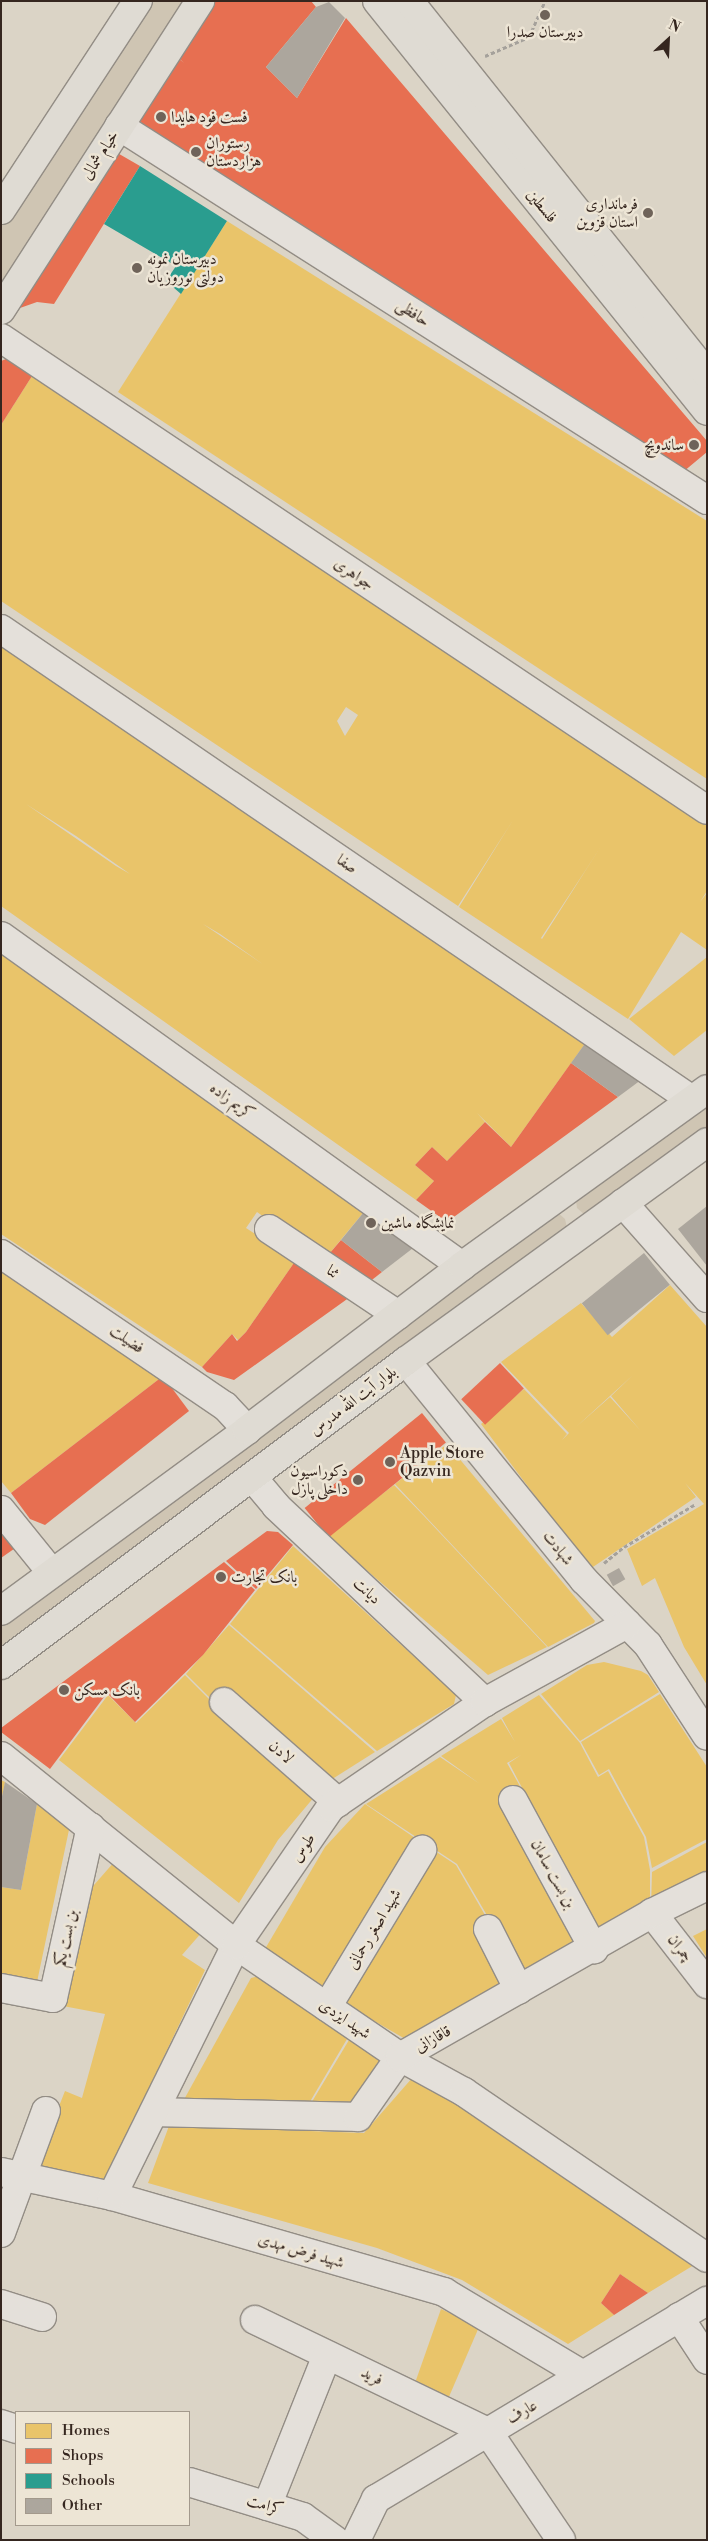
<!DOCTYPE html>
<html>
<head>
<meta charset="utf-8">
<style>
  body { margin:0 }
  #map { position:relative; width:708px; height:2541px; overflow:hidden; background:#dbd4c6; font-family:"Libre Bodoni",Amiri,serif }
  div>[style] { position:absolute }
  .green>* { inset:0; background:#cfc5b3 }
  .homes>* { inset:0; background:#e9c46a }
  .shops>* { inset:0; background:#e76f51; transform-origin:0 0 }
  .schools>* { inset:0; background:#2a9d8f }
  .building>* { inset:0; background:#aca69d; transform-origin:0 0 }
  .path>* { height:3px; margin-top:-1.5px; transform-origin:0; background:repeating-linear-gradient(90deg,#a5a19b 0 4px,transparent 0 6.5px) }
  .roads { filter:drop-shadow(1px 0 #938d85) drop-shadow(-1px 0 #938d85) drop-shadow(0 1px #938d85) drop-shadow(0 -1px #938d85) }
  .minor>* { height:28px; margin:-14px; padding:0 14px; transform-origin:14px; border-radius:14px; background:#e4e0da }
  .major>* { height:28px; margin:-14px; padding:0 14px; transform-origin:14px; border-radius:14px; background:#dfdbd3 }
  .dots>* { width:14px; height:14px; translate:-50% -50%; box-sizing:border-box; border:2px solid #ede5d5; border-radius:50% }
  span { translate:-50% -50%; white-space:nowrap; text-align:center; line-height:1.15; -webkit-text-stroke:5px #ede5d5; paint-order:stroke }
  .poi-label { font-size:16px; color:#35261f }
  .left { translate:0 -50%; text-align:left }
  .right { translate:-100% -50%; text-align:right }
  .street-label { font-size:16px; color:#35261f }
  .frame { position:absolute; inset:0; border:2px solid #35261f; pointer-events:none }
  .legend { position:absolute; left:15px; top:2411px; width:175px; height:115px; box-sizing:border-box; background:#ede5d5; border:1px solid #a3998c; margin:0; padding:6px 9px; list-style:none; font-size:15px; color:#35261f }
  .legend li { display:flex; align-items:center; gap:10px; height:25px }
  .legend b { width:25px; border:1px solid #a3998c }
  .north { position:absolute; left:643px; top:15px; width:50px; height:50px; -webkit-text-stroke:4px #ede5d5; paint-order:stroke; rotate:25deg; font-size:14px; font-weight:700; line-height:20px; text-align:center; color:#35261f }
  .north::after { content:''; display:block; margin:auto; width:18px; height:22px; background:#35261f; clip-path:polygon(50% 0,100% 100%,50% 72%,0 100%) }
</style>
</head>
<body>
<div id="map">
  <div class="green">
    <i style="clip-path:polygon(138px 1px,200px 1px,1px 310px,1px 210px)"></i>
    <i style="clip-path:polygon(707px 1089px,707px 1142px,594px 1223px,577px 1208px,574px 1186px)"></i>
    <i style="clip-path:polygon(548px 1204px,565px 1219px,570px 1241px,1px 1665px,1px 1611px)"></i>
  </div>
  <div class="homes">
    <i style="clip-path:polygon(227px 221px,707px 521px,707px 779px,118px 392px)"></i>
    <i style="clip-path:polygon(evenodd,32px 376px,707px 824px,707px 891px,700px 902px,707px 893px,707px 950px,681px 932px,628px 1019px,459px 907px,513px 820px,458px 906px,1px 601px,1px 425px,32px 376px,346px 707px,358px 715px,345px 736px,337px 721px,346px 707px,32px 376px,603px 843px,542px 939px,541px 938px,587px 868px,603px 843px)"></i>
    <i style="clip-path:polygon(evenodd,1px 642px,589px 1038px,511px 1147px,477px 1113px,485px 1122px,447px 1161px,432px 1147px,415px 1165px,434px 1181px,416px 1200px,1px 906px,1px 642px,26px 804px,76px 836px,130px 874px,116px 866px,26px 804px,1px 642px,203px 924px,220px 934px,264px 965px,203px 924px)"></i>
    <i style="clip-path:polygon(1px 953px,368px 1207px,324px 1260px,257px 1212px,246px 1228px,296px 1260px,246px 1332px,238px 1340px,232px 1334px,202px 1367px,1px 1234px)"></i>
    <i style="clip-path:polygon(707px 957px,707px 1030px,674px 1056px,629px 1019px)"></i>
    <i style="clip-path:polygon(1px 1266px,163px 1376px,11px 1493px,1px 1481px)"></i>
    <i style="clip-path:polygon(evenodd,670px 1285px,707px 1327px,707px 1685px,684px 1647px,655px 1578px,642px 1586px,627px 1549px,704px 1504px,685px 1483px,696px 1497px,590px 1569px,481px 1424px,524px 1389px,567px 1434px,562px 1440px,569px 1433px,501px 1362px,581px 1303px,612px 1337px,670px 1285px,633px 1375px,611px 1396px,640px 1430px,610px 1397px,576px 1427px,633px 1375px)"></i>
    <i style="clip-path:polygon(447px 1444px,595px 1621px,594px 1623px,548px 1647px,395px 1484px)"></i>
    <i style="clip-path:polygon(394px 1485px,424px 1516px,547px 1647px,488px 1675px,327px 1536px)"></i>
    <i style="clip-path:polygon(293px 1546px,456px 1695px,454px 1704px,377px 1751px,230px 1624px)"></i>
    <i style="clip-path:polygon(229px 1625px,375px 1752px,326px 1783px,213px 1701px,186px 1674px)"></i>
    <i style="clip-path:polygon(604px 1662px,641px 1671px,648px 1675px,659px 1692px,580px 1741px,541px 1694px,587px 1665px)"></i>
    <i style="clip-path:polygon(185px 1675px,221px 1711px,229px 1726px,234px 1721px,315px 1796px,278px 1840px,239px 1903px,59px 1760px,108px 1695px,136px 1723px)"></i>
    <i style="clip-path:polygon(660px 1694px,707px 1767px,707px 1839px,652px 1868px,646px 1837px,624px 1797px,609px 1769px,599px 1775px,581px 1742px)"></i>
    <i style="clip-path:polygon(539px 1695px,580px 1743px,598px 1777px,608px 1771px,644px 1837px,650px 1870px,650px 1908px,600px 1936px,509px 1763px,521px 1755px,507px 1763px,521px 1788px,498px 1802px,584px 1945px,523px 1977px,457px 1864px,366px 1804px,440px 1757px,480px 1784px,441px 1756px,501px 1719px,515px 1742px,502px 1718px)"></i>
    <i style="clip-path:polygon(1px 1780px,5px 1782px,2px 1797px,1px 1797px)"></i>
    <i style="clip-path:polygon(37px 1804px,70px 1825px,37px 1982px,1px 1975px,1px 1887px,21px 1890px)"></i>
    <i style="clip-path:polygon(365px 1804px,418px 1840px,327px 1992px,265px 1949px,325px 1847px)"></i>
    <i style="clip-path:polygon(707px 1842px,707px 1879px,651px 1908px,652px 1872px)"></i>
    <i style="clip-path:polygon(429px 1847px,456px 1865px,489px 1922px,512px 1984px,407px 2040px,338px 2000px)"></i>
    <i style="clip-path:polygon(115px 1861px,203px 1931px,182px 1955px,205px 1970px,104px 2183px,35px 2167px,65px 2091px,82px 2098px,105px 2014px,63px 2006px,87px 1893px)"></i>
    <i style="clip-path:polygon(707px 1929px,707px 1958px,693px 1936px)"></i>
    <i style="clip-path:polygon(259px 1976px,350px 2034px,308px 2105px,181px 2105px,251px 1978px)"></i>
    <i style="clip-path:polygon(352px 2035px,386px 2056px,355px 2106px,310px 2105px)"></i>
    <i style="clip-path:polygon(413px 2077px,692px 2255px,694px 2265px,648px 2293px,620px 2274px,601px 2303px,614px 2315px,568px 2344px,462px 2280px,377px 2248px,148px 2183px,169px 2126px,364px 2133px)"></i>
    <i style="clip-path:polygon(441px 2309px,479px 2327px,448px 2399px,415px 2383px)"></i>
  </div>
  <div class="shops">
    <i style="clip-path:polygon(212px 1px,311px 1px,316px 7px,266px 67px,297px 98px,346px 18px,707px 441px,707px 452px,683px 472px,169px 144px,137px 119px,177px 57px,184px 63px,177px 56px)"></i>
    <i style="clip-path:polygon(114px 151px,140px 166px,54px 304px,37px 302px,20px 308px,19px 302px)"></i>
    <i style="clip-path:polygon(6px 359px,32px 376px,1px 425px,1px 361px)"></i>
    <i style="clip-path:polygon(571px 1063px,618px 1097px,447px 1222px,416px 1200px,434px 1181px,415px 1165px,432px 1147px,447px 1161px,485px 1122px,511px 1147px)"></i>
    <i style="clip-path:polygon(341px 1240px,382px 1272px,363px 1287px,324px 1260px)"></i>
    <i style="clip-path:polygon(296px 1260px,350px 1297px,234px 1380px,207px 1372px,202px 1367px,232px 1334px,237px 1341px,246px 1332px)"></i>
    <i style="left:500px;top:1363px;width:35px;height:53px;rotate:47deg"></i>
    <i style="clip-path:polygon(163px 1376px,189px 1411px,45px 1525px,30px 1519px,11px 1493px)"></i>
    <i style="left:422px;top:1413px;width:38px;height:151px;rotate:51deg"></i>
    <i style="clip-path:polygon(1px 1518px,21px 1544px,1px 1558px)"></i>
    <i style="clip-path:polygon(267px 1531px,278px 1532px,293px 1545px,256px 1589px,226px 1561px)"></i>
    <i style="clip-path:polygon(224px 1562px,255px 1590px,203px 1655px,135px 1722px,107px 1693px,50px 1769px,1px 1732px,1px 1728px)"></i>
    <i style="clip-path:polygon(620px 2274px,648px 2293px,614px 2315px,601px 2303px)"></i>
  </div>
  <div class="schools">
    <i style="clip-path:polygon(140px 166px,227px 221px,181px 294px,166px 281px,176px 266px,104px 224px)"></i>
  </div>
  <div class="building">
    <i style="clip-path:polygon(329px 2px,345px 18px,297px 98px,266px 67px,316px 7px)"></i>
    <i style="clip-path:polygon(589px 1038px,645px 1077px,618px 1097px,571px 1063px)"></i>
    <i style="clip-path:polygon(707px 1206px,707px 1266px,678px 1229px)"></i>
    <i style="clip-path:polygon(368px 1207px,417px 1245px,382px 1272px,341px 1240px)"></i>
    <i style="left:644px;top:1253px;width:41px;height:80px;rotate:51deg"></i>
    <i style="left:619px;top:1568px;width:13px;height:14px;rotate:61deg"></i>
    <i style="clip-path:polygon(5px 1782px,37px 1804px,21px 1890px,1px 1887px,1px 1801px)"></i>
  </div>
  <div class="path">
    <i style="left:485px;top:56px;width:48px;rotate:-23.4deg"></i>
    <i style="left:529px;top:37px;width:39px;rotate:-66deg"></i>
    <i style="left:604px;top:1563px;width:26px;rotate:-39deg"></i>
    <i style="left:624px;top:1547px;width:82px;rotate:-31deg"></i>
  </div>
  <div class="roads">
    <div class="minor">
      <i style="left:119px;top:126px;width:697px;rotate:32.46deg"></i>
      <i style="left:1px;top:338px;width:849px;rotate:33.76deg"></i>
      <i style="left:1px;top:629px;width:836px;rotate:34.28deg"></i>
      <i style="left:1px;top:936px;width:567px;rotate:35.6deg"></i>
      <i style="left:623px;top:1203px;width:127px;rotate:48.5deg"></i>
      <i style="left:269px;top:1229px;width:155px;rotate:33.7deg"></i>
      <i style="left:1px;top:1254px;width:271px;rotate:34.2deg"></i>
      <i style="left:225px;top:1406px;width:33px;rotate:47deg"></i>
      <i style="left:406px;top:1361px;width:282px;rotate:50.9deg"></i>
      <i style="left:584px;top:1580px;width:91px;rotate:45.4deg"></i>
      <i style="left:648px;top:1645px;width:108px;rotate:57deg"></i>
      <i style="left:252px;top:1477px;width:38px;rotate:50deg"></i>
      <i style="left:276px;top:1506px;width:287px;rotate:43.2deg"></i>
      <i style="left:1px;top:1510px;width:81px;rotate:51deg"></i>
      <i style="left:224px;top:1702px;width:152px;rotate:41.3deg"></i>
      <i style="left:1px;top:1756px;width:302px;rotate:38.8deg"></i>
      <i style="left:236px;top:1945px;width:199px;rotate:34.3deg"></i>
      <i style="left:400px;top:2057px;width:73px;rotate:28.7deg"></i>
      <i style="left:464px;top:2092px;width:294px;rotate:34.3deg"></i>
      <i style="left:513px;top:1800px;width:170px;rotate:61.5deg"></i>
      <i style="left:652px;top:1913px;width:90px;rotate:52.2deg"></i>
      <i style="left:488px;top:1929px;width:68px;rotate:63.1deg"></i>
      <i style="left:1px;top:1988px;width:53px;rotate:10.9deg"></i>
      <i style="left:53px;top:1998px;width:175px;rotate:-77.5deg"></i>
      <i style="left:327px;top:2007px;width:184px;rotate:-58.8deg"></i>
      <i style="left:155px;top:2112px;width:203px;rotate:1.4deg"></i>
      <i style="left:358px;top:2117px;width:73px;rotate:-55deg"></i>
      <i style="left:400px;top:2057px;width:290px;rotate:-29.7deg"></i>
      <i style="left:652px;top:1913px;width:61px;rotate:-26.1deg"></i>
      <i style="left:1px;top:2172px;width:114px;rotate:12.2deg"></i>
      <i style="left:112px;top:2196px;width:346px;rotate:16.1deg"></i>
      <i style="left:444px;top:2292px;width:162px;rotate:30.8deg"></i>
      <i style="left:112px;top:2196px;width:280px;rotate:-63.7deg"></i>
      <i style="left:236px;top:1945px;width:168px;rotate:-55.5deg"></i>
      <i style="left:331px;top:1807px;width:186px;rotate:-34.3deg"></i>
      <i style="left:485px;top:1702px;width:162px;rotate:-28.8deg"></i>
      <i style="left:1px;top:2233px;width:130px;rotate:-69.8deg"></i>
      <i style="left:1px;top:2304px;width:43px;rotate:17.6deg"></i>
      <i style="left:679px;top:2317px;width:51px;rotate:56.9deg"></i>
      <i style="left:255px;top:2320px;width:259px;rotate:25.7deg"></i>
      <i style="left:488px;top:2432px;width:130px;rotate:55.9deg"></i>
      <i style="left:1px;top:2424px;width:16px;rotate:18deg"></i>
      <i style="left:189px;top:2482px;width:119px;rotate:17.1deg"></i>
      <i style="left:303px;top:2517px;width:39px;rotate:36deg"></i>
      <i style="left:267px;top:2506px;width:162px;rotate:-68.3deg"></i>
      <i style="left:356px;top:2540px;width:46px;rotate:-64deg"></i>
      <i style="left:376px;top:2499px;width:386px;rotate:-30.9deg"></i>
    </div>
    <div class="major">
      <i style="left:377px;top:1px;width:526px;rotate:51.17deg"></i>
      <i style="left:409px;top:1px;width:477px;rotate:51.4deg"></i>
      <i style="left:1px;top:210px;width:250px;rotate:-56.8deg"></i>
      <i style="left:1px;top:310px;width:368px;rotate:-57.2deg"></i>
      <i style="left:1px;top:1611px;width:305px;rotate:-36.3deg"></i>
      <i style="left:247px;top:1430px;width:270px;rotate:-37.3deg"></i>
      <i style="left:462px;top:1266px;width:302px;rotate:-35.8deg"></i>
      <i style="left:1px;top:1665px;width:506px;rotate:-36.89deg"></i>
      <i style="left:406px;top:1361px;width:372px;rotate:-36deg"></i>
    </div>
  </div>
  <div class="dots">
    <i style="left:545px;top:15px;background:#6f6359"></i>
    <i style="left:161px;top:117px;background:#6f6359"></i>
    <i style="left:196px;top:152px;background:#6f6359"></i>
    <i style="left:648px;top:213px;background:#6f6359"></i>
    <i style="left:137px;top:268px;background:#6f6359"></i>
    <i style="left:694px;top:445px;background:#6f6359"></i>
    <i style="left:371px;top:1223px;background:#6f6359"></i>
    <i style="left:390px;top:1462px;background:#6f6359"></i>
    <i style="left:358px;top:1480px;background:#6f6359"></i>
    <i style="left:221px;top:1577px;background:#6f6359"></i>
    <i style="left:64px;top:1690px;background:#6f6359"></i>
  </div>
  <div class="poi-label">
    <span style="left:545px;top:32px">دبیرستان صدرا</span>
    <span class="left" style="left:171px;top:117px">فست فود هایدا</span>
    <span class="left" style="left:206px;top:152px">رستوران<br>هزاردستان</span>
    <span class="right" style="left:638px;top:213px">فرمانداری<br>استان قزوین</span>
    <span class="left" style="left:147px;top:268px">دبیرستان نمونه<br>دولتی نوروزیان</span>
    <span class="right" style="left:684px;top:445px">ساندویچ</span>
    <span class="left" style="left:381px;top:1223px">نمایشگاه ماشین</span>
    <span class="left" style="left:400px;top:1462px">Apple Store<br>Qazvin</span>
    <span class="right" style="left:348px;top:1480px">دکوراسیون<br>داخلی پازل</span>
    <span class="left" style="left:231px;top:1577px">بانک تجارت</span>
    <span class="left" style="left:74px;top:1690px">بانک مسکن</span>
  </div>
  <div class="street-label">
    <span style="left:100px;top:155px;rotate:-57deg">خیام شمالی</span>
    <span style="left:542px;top:206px;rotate:51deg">فلسطین</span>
    <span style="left:413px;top:313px;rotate:33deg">حافظی</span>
    <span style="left:354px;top:574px;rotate:34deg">جواهری</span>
    <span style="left:347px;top:864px;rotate:34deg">صفا</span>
    <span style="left:232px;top:1101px;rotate:36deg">کریم زاده</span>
    <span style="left:333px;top:1272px;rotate:34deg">ثنا</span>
    <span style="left:127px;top:1339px;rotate:34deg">فضیلت</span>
    <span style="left:353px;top:1401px;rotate:-37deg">بلوار آیت الله مدرس</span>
    <span style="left:558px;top:1548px;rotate:51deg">شهادت</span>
    <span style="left:367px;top:1591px;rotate:43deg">دیانت</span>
    <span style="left:281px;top:1752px;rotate:41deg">لادن</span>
    <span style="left:303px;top:1848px;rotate:-56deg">طوس</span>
    <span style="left:553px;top:1874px;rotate:61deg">بن بست سامان</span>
    <span style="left:374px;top:1929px;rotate:-59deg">شهید اصغر رحمانی</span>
    <span style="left:66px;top:1938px;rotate:-77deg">بن بست یکم</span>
    <span style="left:680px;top:1948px;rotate:52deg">چمران</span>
    <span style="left:345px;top:2019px;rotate:34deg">شهید ایزدی</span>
    <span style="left:433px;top:2039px;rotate:-29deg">قاقازانی</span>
    <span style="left:301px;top:2251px;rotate:16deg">شهید فرض مهدی</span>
    <span style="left:372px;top:2376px;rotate:26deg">فرید</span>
    <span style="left:522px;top:2412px;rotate:-31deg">عارف</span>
    <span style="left:265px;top:2505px;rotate:17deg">کرامت</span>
  </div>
  <div class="frame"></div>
  <ul class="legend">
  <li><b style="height:14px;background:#e9c46a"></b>Homes</li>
  <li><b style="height:14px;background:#e76f51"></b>Shops</li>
  <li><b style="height:14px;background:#2a9d8f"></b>Schools</li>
  <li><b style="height:14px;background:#aca69d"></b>Other</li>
  </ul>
  <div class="north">N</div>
</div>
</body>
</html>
